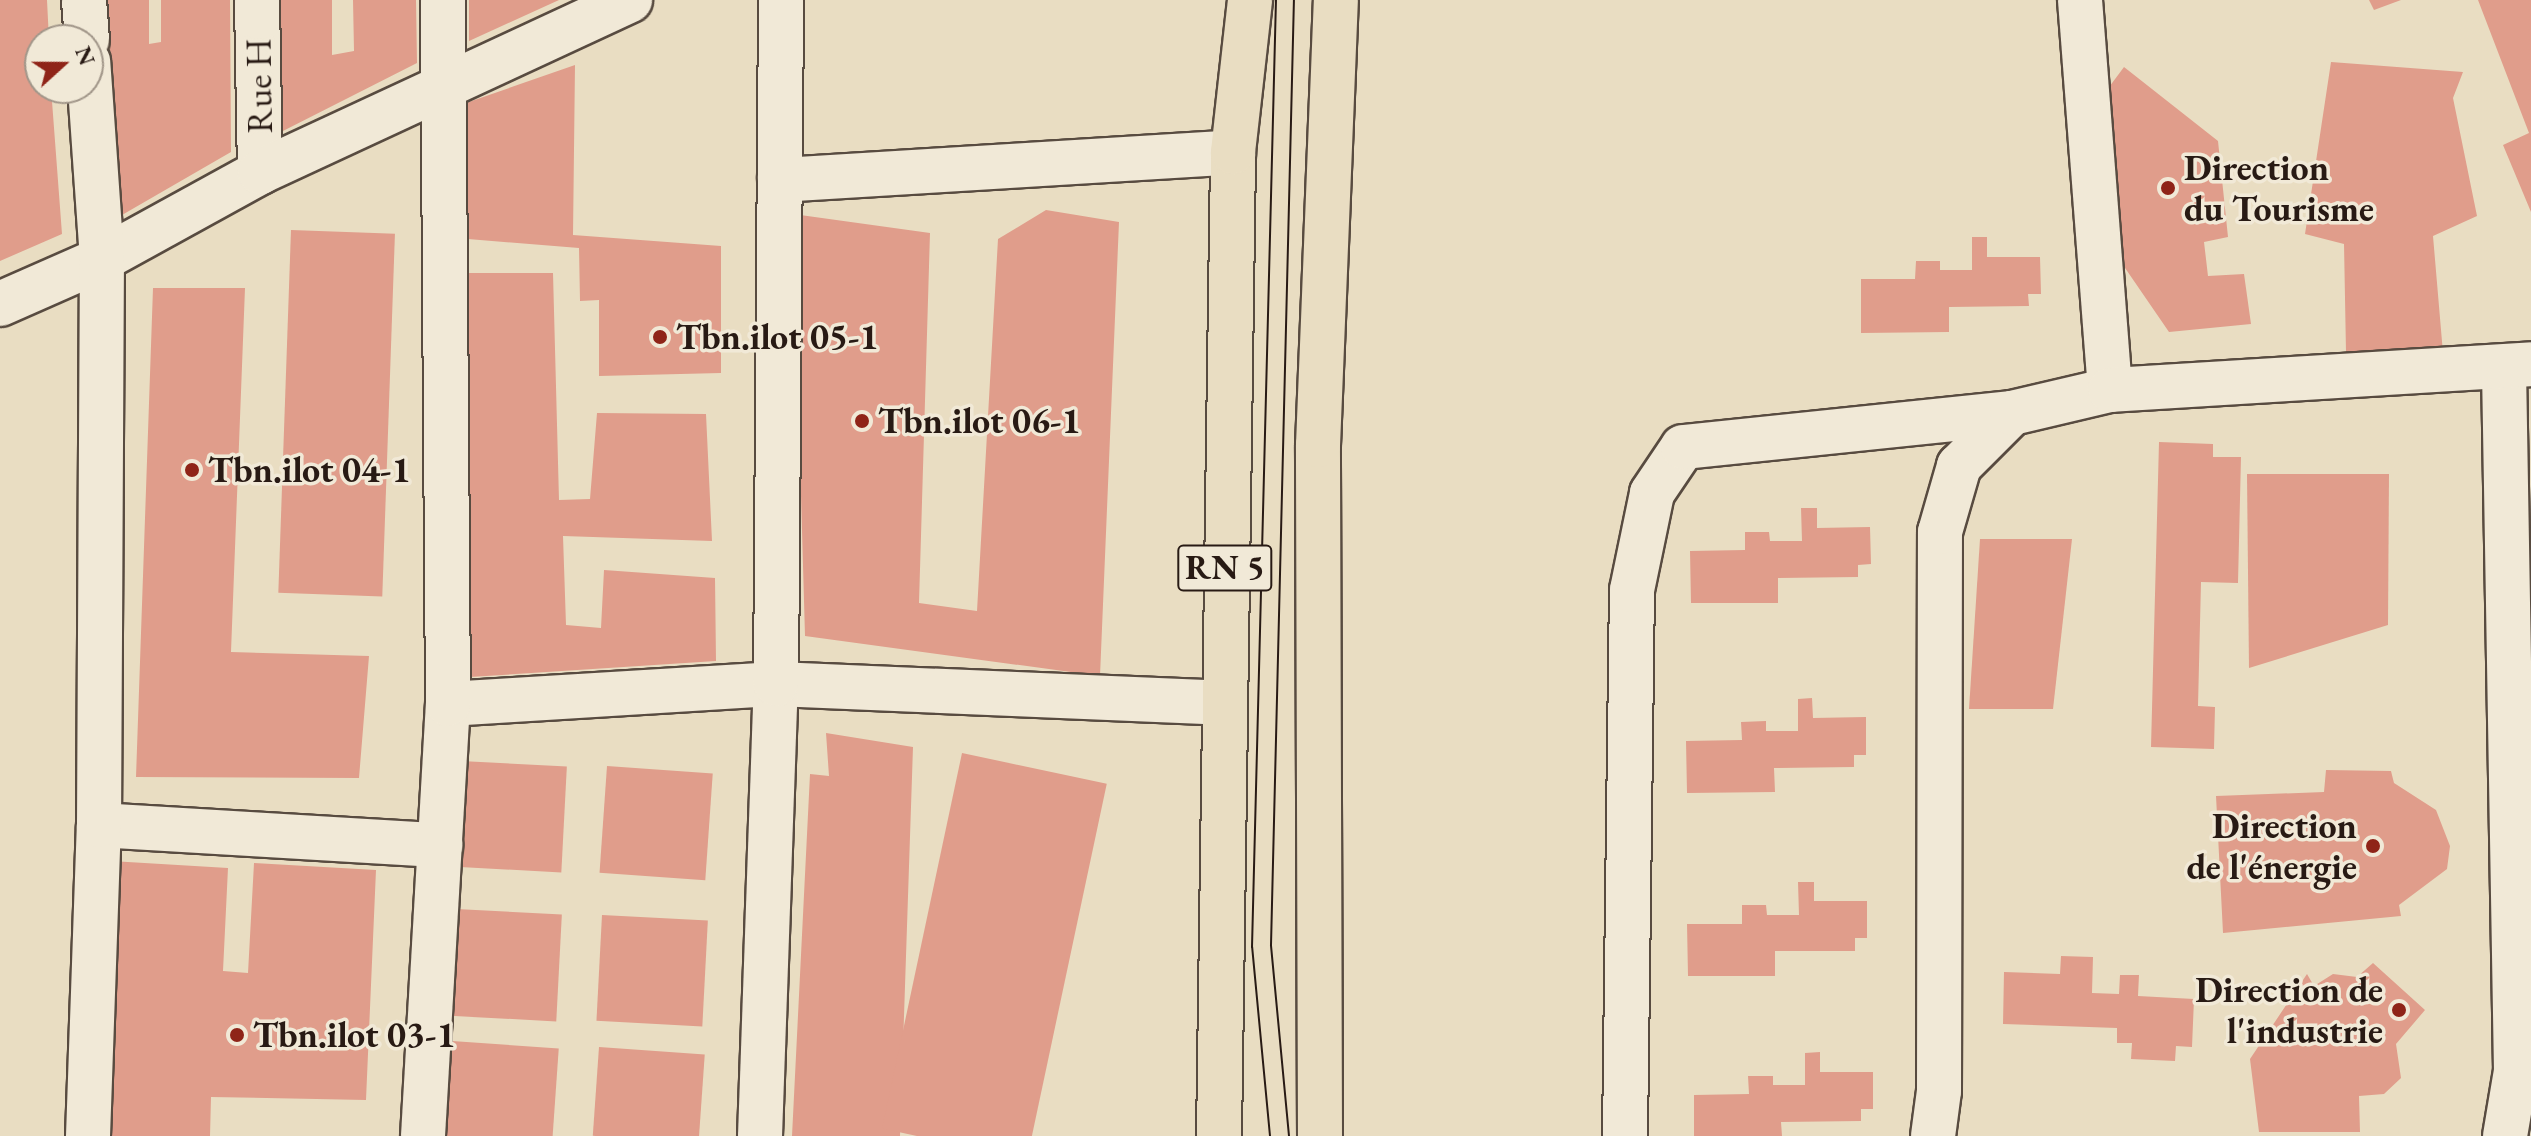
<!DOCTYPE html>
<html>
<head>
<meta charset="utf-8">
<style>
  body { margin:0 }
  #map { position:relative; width:2531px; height:1136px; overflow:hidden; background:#e9ddc2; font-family:"EB Garamond",serif }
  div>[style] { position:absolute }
  .building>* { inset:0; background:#e09d8b; transform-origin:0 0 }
  .roads { filter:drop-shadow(2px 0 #584b40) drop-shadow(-2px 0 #584b40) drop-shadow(0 2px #584b40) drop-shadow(0 -2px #584b40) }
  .street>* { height:44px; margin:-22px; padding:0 22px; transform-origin:22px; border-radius:22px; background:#f1e9d7 }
  .primary>* { height:44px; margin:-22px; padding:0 22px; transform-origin:22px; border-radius:22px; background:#e9ddc2 }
  .tram>* { height:2px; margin:-1px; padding:0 1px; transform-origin:1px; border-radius:1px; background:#281a14 }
  .dots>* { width:22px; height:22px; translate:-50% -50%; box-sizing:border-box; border:4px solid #f1e9d7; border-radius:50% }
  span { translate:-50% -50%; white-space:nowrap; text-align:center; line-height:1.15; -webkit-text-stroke:7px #f1e9d7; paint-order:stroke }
  .shield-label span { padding:2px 6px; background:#f1e9d7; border:2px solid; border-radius:6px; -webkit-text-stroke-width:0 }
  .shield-label { font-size:34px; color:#281a14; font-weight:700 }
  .street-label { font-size:36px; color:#281a14 }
  .poi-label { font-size:36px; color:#281a14; font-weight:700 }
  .left { translate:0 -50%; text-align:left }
  .right { translate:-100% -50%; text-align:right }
  .north { position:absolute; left:24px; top:24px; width:80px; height:80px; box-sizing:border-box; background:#f1e9d7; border:2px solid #a19689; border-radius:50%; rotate:69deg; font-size:22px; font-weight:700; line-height:32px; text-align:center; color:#281a14 }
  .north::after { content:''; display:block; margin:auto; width:28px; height:36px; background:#8f2418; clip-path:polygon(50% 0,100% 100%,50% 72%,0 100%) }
</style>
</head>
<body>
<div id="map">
  <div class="building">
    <i style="clip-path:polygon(0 0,47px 0,49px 40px,40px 40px,40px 88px,51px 88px,62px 234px,0 261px)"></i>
    <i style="clip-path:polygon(106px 0,149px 0,149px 44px,161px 42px,161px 0,230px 0,231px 152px,122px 215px)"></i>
    <i style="clip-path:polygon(278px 0,332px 0,332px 55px,354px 51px,353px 0,416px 0,417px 63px,279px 133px)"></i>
    <i style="clip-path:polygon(469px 0,559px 0,469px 41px)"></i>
    <i style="clip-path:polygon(2369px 0,2401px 0,2374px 10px)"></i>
    <i style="clip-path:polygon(2478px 0,2531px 0,2531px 212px,2503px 145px,2529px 133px)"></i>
    <i style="clip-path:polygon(2331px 62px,2463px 72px,2453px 98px,2477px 216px,2433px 236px,2443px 353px,2346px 352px,2344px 244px,2305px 234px)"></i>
    <i style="clip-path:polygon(575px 65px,573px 235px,721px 246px,721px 373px,599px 376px,599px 300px,580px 301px,579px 248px,468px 239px,468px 273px,553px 273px,559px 500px,590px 499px,597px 413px,706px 414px,712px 541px,563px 536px,566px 625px,601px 628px,604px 570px,715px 578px,716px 661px,470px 677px,463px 104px)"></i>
    <i style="clip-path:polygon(2124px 67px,2218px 141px,2228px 237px,2204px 242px,2208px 276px,2244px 274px,2251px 324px,2169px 332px,2112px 249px,2095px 106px)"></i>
    <i style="clip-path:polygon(1046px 210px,1119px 222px,1100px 676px,805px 636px,793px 214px,930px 233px,919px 603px,977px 611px,998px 239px)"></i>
    <i style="left:291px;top:230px;width:104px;height:363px;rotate:2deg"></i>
    <i style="clip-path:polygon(1972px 237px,1987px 237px,1987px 257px,2040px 257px,2041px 294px,2028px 294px,2029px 306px,1949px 307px,1949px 332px,1861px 333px,1861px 279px,1915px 279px,1916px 261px,1940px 261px,1940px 270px,1972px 270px)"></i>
    <i style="clip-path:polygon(153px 288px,245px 288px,231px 652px,369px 656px,359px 778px,136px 777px)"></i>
    <i style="clip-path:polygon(2159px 442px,2213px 444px,2213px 457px,2241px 457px,2238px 583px,2201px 582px,2198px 706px,2215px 707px,2214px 749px,2151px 747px)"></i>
    <i style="clip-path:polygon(2247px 474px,2389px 474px,2388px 625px,2249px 668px)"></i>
    <i style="clip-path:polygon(1801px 508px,1817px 508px,1817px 528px,1870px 527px,1871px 564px,1858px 565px,1858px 577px,1778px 578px,1778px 603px,1691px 603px,1690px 551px,1745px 550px,1745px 532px,1769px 532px,1770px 541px,1802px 541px)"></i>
    <i style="clip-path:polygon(1980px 539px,2072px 539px,2053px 709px,1969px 709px)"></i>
    <i style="clip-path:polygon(1812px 698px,1813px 718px,1866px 717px,1866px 755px,1854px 755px,1854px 767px,1774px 768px,1775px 792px,1687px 793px,1686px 741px,1742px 740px,1741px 722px,1766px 721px,1766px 731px,1798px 731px,1798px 699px)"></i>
    <i style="clip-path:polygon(826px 733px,913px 747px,900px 1136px,792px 1136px,810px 774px,829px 776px)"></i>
    <i style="left:962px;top:753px;width:148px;height:384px;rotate:12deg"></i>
    <i style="left:461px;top:761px;width:106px;height:106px;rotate:3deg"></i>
    <i style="left:607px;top:766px;width:106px;height:107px;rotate:4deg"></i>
    <i style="clip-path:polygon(2326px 770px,2391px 771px,2394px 783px,2436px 810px,2450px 846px,2447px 869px,2399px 905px,2401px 916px,2223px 933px,2216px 796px,2324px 792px)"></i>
    <i style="clip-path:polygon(111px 861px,228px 868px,223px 971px,248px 973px,254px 863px,376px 870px,366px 1100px,211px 1097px,210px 1136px,103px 1136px)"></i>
    <i style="clip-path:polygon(1798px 882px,1814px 882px,1814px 901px,1867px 901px,1867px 938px,1855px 938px,1855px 951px,1775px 951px,1775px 976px,1688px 976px,1687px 924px,1742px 924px,1742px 905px,1766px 905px,1767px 915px,1799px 915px)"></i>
    <i style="left:456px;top:909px;width:106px;height:107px;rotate:3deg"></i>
    <i style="left:602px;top:915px;width:106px;height:106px;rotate:3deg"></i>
    <i style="clip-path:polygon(2061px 956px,2093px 957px,2092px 993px,2119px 994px,2120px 975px,2139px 975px,2138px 996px,2194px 999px,2192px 1047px,2176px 1046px,2175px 1061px,2131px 1059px,2132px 1043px,2117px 1043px,2117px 1028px,2003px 1024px,2004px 972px,2060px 974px)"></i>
    <i style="clip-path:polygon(2373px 963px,2425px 1010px,2396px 1044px,2401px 1078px,2384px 1094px,2359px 1096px,2360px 1132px,2259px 1132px,2250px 1059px,2307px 974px,2314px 986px,2333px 974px,2357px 977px)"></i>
    <i style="left:452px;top:1041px;width:107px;height:95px;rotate:4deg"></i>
    <i style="left:599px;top:1047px;width:106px;height:89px;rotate:4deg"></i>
    <i style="clip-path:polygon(1820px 1052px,1820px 1072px,1873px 1072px,1873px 1109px,1861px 1109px,1861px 1121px,1781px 1122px,1782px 1136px,1694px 1136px,1694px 1095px,1749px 1094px,1748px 1076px,1773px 1076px,1773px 1085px,1805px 1085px,1805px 1053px)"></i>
  </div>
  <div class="roads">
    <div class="street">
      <i style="left:84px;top:0;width:40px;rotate:85.7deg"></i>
      <i style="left:257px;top:0;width:172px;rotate:89deg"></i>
      <i style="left:2080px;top:0;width:391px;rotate:85.6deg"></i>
      <i style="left:780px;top:180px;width:454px;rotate:-3.5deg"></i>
      <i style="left:0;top:304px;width:111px;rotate:-23.8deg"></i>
      <i style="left:102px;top:259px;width:180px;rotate:-28.8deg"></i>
      <i style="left:260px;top:172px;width:408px;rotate:-24.9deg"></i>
      <i style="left:2504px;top:369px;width:702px;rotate:89.02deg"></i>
      <i style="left:2516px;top:1071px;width:66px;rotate:99.6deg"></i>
      <i style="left:448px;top:704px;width:329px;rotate:-3.5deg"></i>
      <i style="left:776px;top:684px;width:447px;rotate:2.4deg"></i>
      <i style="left:99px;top:825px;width:342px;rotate:3.4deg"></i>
      <i style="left:88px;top:1136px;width:311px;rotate:-88deg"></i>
      <i style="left:99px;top:825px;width:566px;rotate:-89.7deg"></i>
      <i style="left:102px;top:259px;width:198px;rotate:-94deg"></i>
      <i style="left:423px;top:1136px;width:433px;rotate:-86.7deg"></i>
      <i style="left:448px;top:704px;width:704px;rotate:-90.41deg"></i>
      <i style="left:760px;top:1136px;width:452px;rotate:-88deg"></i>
      <i style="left:776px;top:684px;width:684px;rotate:-89.58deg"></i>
      <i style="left:1625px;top:1136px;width:546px;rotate:-89.27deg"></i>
      <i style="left:1632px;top:590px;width:99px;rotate:-78.3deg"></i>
      <i style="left:1652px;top:493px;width:55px;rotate:-56deg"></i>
      <i style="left:1683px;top:447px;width:331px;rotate:-5.9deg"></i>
      <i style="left:1933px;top:1136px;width:45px;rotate:-82.4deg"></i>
      <i style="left:1939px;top:1091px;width:559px;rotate:-89.9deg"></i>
      <i style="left:1940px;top:532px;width:69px;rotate:-73.9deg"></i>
      <i style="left:1959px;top:466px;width:75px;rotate:-45deg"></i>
      <i style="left:2012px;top:413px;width:101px;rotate:-13.2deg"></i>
      <i style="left:2110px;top:390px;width:422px;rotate:-3.5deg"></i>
    </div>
    <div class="primary">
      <i style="left:1219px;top:1136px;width:984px;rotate:-89.18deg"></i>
      <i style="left:1233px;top:152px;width:153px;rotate:-83.6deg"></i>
      <i style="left:1320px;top:1136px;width:691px;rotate:-90.17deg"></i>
      <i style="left:1318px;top:445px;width:445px;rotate:-87.7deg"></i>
    </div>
  </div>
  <div class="tram">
    <i style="left:1270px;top:1136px;width:190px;rotate:-95.4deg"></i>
    <i style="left:1252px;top:947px;width:947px;rotate:-88.55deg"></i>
    <i style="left:1289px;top:1136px;width:192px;rotate:-95.4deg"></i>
    <i style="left:1271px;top:945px;width:945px;rotate:-88.61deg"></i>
  </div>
  <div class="dots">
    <i style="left:2168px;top:188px;background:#8f2418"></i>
    <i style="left:660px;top:337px;background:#8f2418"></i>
    <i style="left:862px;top:421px;background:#8f2418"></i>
    <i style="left:192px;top:470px;background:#8f2418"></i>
    <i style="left:2373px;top:846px;background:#8f2418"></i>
    <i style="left:2399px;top:1010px;background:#8f2418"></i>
    <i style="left:237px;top:1035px;background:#8f2418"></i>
  </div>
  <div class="shield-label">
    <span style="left:1225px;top:568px">RN 5</span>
  </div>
  <div class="street-label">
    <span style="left:259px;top:86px;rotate:-91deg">Rue H</span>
  </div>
  <div class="poi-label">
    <span class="left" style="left:2184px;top:188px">Direction<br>du Tourisme</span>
    <span class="left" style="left:676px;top:337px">Tbn.ilot 05-1</span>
    <span class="left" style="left:878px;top:421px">Tbn.ilot 06-1</span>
    <span class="left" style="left:208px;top:470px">Tbn.ilot 04-1</span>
    <span class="right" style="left:2357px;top:846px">Direction<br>de l'énergie</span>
    <span class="right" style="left:2383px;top:1010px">Direction de<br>l'industrie</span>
    <span class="left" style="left:253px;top:1035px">Tbn.ilot 03-1</span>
  </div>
  <div class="north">N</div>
</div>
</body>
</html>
